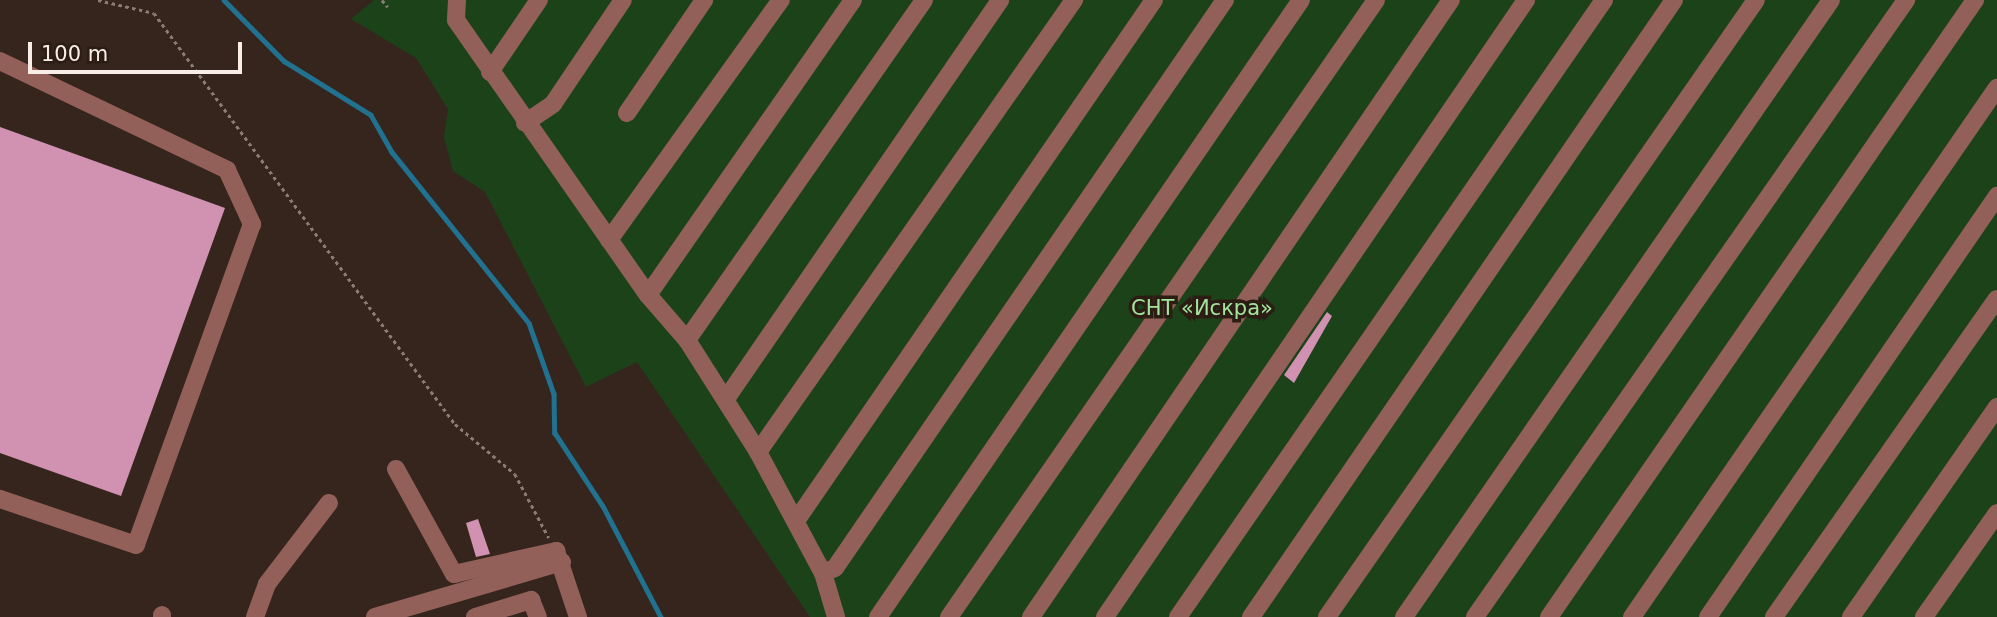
<!DOCTYPE html>
<html>
<head>
<meta charset="utf-8">
<style>
  body { margin:0 }
  #map { position:relative; width:1997px; height:617px; overflow:hidden; background:#35251d; font-family:"DejaVu Sans",sans-serif }
  div>[style] { position:absolute }
  .green>* { inset:0; background:#1c4219 }
  .stream>* { height:4.5px; margin:-2.25px; padding:0 2.25px; transform-origin:2.25px; border-radius:2.25px; background:#217290 }
  .building>* { inset:0; background:#d191b1 }
  .path>* { height:2.5px; margin-top:-1.25px; transform-origin:0; background:repeating-linear-gradient(90deg,#8a7d75 0 3.5px,transparent 0 7px) }
  .minor>* { height:18px; margin:-9px; padding:0 9px; transform-origin:9px; border-radius:9px; background:#926059 }
  span { translate:-50% -50%; white-space:nowrap; text-align:center; line-height:1.15; -webkit-text-stroke:7px #2b1c14; paint-order:stroke }
  .park-label { font-size:21px; color:#a3e49c }
  .scale { position:absolute; left:28px; top:42px; width:214px; height:32px; box-sizing:border-box; border:4px solid #f8ede7; border-top:0; padding-left:9px; font-size:21px; line-height:24px; white-space:nowrap; color:#f8ede7; -webkit-text-stroke:5px #2b1c14; paint-order:stroke }
</style>
</head>
<body>
<div id="map">
  <div class="green">
    <i style="clip-path:polygon(374px 0,1997px 0,1997px 617px,810px 617px,637px 362px,586px 387px,485px 192px,453px 171px,444px 137px,448px 109px,416px 58px,351px 19px)"></i>
  </div>
  <div class="stream">
    <i style="left:224px;top:0;width:86px;rotate:45.5deg"></i>
    <i style="left:284px;top:61px;width:102px;rotate:31.8deg"></i>
    <i style="left:371px;top:115px;width:43px;rotate:60.4deg"></i>
    <i style="left:392px;top:152px;width:219px;rotate:51.3deg"></i>
    <i style="left:529px;top:323px;width:75px;rotate:70.6deg"></i>
    <i style="left:554px;top:394px;width:39px;rotate:89deg"></i>
    <i style="left:555px;top:433px;width:87px;rotate:56.7deg"></i>
    <i style="left:603px;top:506px;width:125px;rotate:62.4deg"></i>
  </div>
  <div class="building">
    <i style="clip-path:polygon(0 127px,225px 208px,121px 496px,0 453px)"></i>
    <i style="clip-path:polygon(1327px 312px,1332px 316px,1294px 383px,1284px 375px)"></i>
    <i style="clip-path:polygon(478px 519px,490px 554px,476px 557px,466px 523px)"></i>
  </div>
  <div class="path">
    <i style="left:98px;top:0;width:57px;rotate:13.1deg"></i>
    <i style="left:154px;top:13px;width:509px;rotate:53.78deg"></i>
    <i style="left:455px;top:424px;width:78px;rotate:39.8deg"></i>
    <i style="left:515px;top:474px;width:72px;rotate:62deg"></i>
    <i style="left:382px;top:0;width:9px;rotate:49deg"></i>
  </div>
  <div class="minor">
    <i style="left:457px;top:0;width:20px;rotate:93deg"></i>
    <i style="left:456px;top:20px;width:335px;rotate:55.1deg"></i>
    <i style="left:648px;top:295px;width:60px;rotate:49.1deg"></i>
    <i style="left:687px;top:340px;width:133px;rotate:57.6deg"></i>
    <i style="left:758px;top:452px;width:137px;rotate:61.8deg"></i>
    <i style="left:823px;top:573px;width:46px;rotate:73.5deg"></i>
    <i style="left:0;top:61px;width:252px;rotate:25.6deg"></i>
    <i style="left:227px;top:170px;width:60px;rotate:65.2deg"></i>
    <i style="left:252px;top:224px;width:341px;rotate:109.9deg"></i>
    <i style="left:136px;top:545px;width:144px;rotate:-161.3deg"></i>
    <i style="left:490px;top:72px;width:87px;rotate:-55.8deg"></i>
    <i style="left:627px;top:113px;width:137px;rotate:-55.7deg"></i>
    <i style="left:525px;top:123px;width:34px;rotate:-34deg"></i>
    <i style="left:553px;top:104px;width:125px;rotate:-56.1deg"></i>
    <i style="left:609px;top:240px;width:295px;rotate:-54.4deg"></i>
    <i style="left:648px;top:295px;width:359px;rotate:-55.2deg"></i>
    <i style="left:687px;top:340px;width:414px;rotate:-55.1deg"></i>
    <i style="left:726px;top:399px;width:484px;rotate:-55.5deg"></i>
    <i style="left:758px;top:452px;width:552px;rotate:-55.04deg"></i>
    <i style="left:396px;top:469px;width:120px;rotate:61.1deg"></i>
    <i style="left:454px;top:574px;width:105px;rotate:-12.7deg"></i>
    <i style="left:556px;top:551px;width:70px;rotate:71.6deg"></i>
    <i style="left:796px;top:521px;width:632px;rotate:-55.51deg"></i>
    <i style="left:823px;top:573px;width:13px;rotate:-23deg"></i>
    <i style="left:835px;top:568px;width:689px;rotate:-55.53deg"></i>
    <i style="left:162px;top:617px;width:2px;rotate:-90deg"></i>
    <i style="left:255px;top:617px;width:35px;rotate:-70deg"></i>
    <i style="left:267px;top:584px;width:102px;rotate:-52.6deg"></i>
    <i style="left:375px;top:617px;width:195px;rotate:-16.4deg"></i>
    <i style="left:475px;top:617px;width:59px;rotate:-16.9deg"></i>
    <i style="left:531px;top:600px;width:18px;rotate:68deg"></i>
    <i style="left:878px;top:617px;width:748px;rotate:-55.57deg"></i>
    <i style="left:949px;top:617px;width:750px;rotate:-55.31deg"></i>
    <i style="left:1031px;top:617px;width:746px;rotate:-55.76deg"></i>
    <i style="left:1105px;top:617px;width:747px;rotate:-55.69deg"></i>
    <i style="left:1178px;top:617px;width:750px;rotate:-55.38deg"></i>
    <i style="left:1251px;top:617px;width:748px;rotate:-55.57deg"></i>
    <i style="left:1327px;top:617px;width:751px;rotate:-55.19deg"></i>
    <i style="left:1404px;top:617px;width:750px;rotate:-55.31deg"></i>
    <i style="left:1475px;top:617px;width:753px;rotate:-55.06deg"></i>
    <i style="left:1549px;top:617px;width:750px;rotate:-55.38deg"></i>
    <i style="left:1632px;top:617px;width:643px;rotate:-55.4deg"></i>
    <i style="left:1708px;top:617px;width:511px;rotate:-55.53deg"></i>
    <i style="left:1774px;top:617px;width:388px;rotate:-55deg"></i>
    <i style="left:1851px;top:617px;width:256px;rotate:-55.2deg"></i>
    <i style="left:1924px;top:617px;width:127px;rotate:-54.9deg"></i>
  </div>
  <div class="park-label">
    <span style="left:1202px;top:308px">СНТ «Искра»</span>
  </div>
  <div class="scale">100 m</div>
</div>
</body>
</html>
